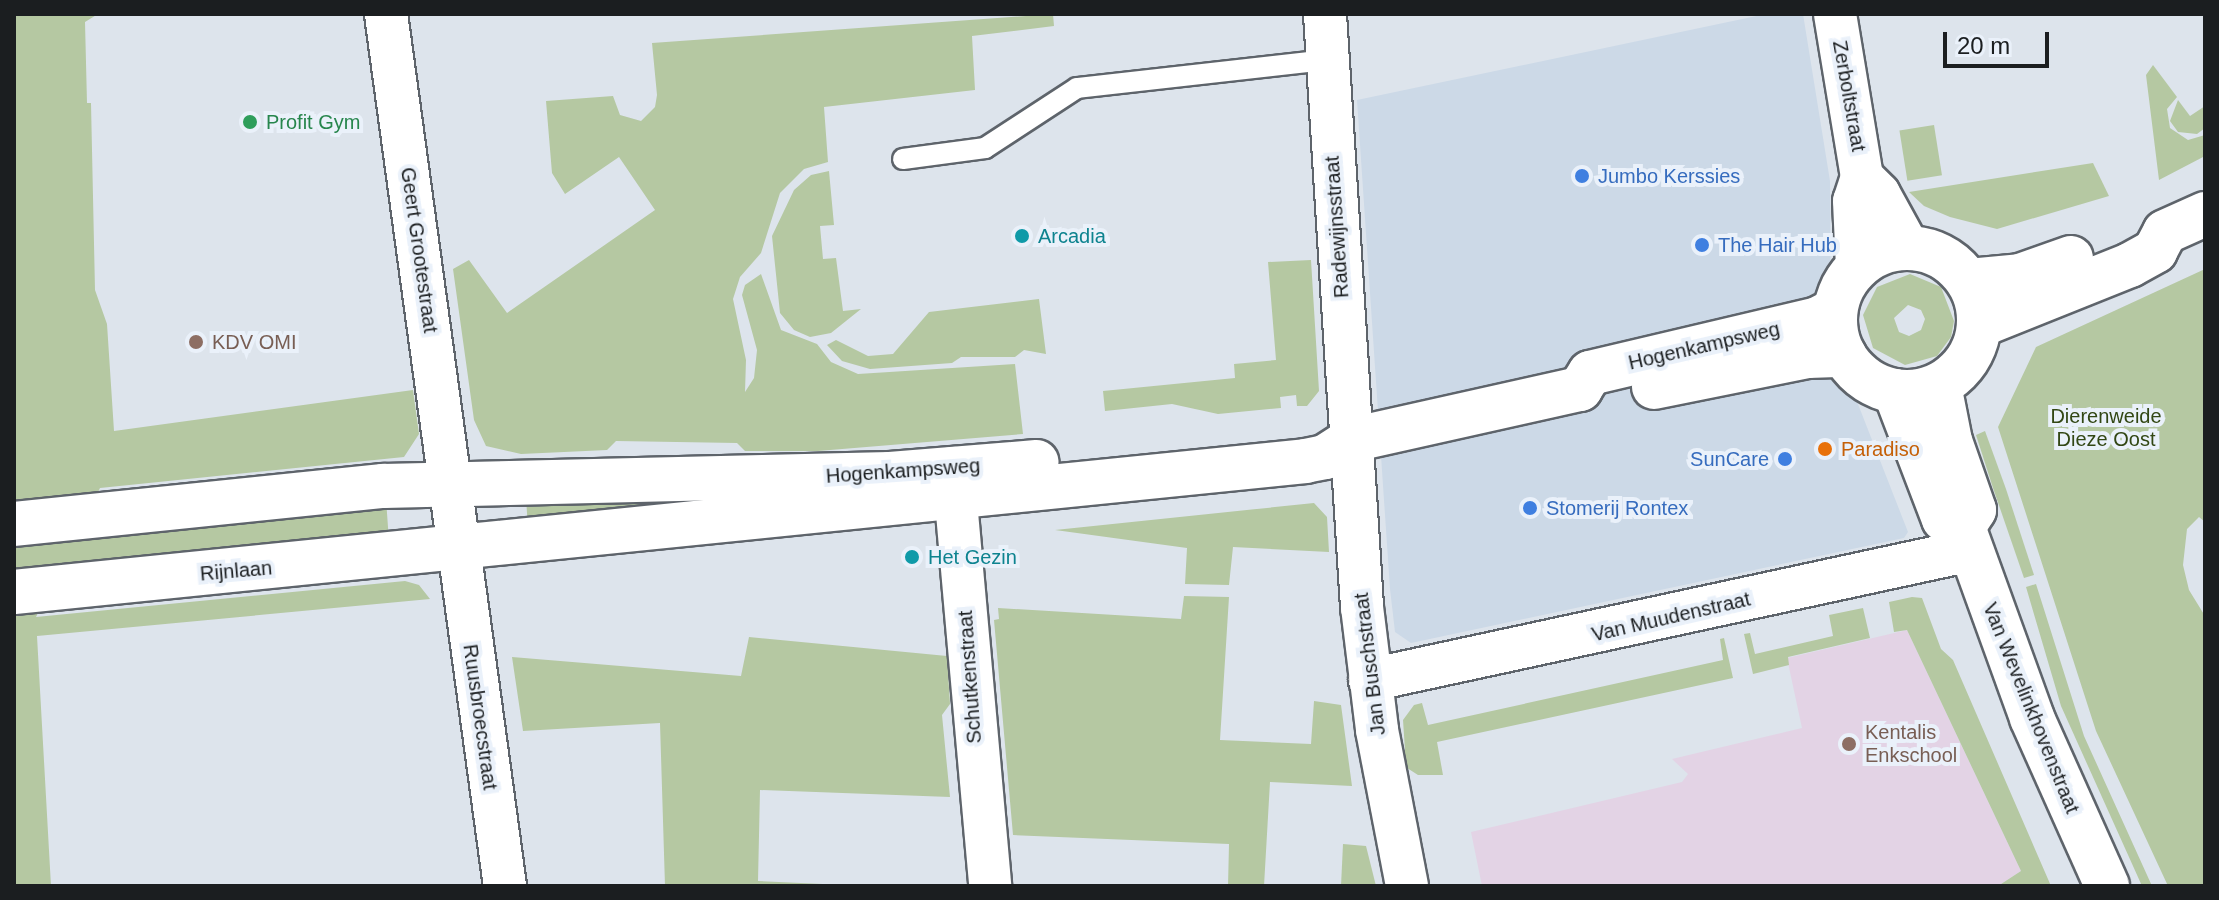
<!DOCTYPE html>
<html>
<head>
<meta charset="utf-8">
<style>
  body { margin:0 }
  #map { position:relative; width:2219px; height:900px; overflow:hidden; background:#dde4ec; font-family:Helvetica,sans-serif }
  div>[style] { position:absolute }
  .built>* { inset:0; background:#ccd9e7 }
  .education>* { inset:0; background:#e3d3e5 }
  .green>* { inset:0; background:#b5c8a2; transform-origin:0 0 }
  .roads { filter:drop-shadow(2px 0 #5e646b) drop-shadow(-2px 0 #5e646b) drop-shadow(0 2px #5e646b) drop-shadow(0 -2px #5e646b) }
  .service>* { height:20px; margin:-10px; padding:0 10px; transform-origin:10px; border-radius:10px; background:#fff }
  .minor>* { height:42px; margin:-21px; padding:0 21px; transform-origin:21px; border-radius:21px; background:#fff }
  .tertiary>* { height:44px; margin:-22px; padding:0 22px; transform-origin:22px; border-radius:22px; background:#fff }
  .secondary>* { height:44px; margin:-22px; padding:0 22px; transform-origin:22px; border-radius:22px; background:#fff }
  .secondary>.ring { margin:-22px; padding:0; box-sizing:content-box; background:none; border:44px solid #fff; border-radius:50% }
  .dots>* { width:22px; height:22px; translate:-50% -50%; box-sizing:border-box; border:4px solid #eaf1fa; border-radius:50% }
  span { translate:-50% -50%; white-space:nowrap; text-align:center; line-height:1.15; -webkit-text-stroke:8px #eaf1fa; paint-order:stroke }
  .street-label { font-size:20px; color:#1b1e20 }
  .leisure-label { font-size:20px; color:#27864d }
  .left { translate:0 -50%; text-align:left }
  .shop-label { font-size:20px; color:#366cbe }
  .right { translate:-100% -50%; text-align:right }
  .culture-label { font-size:20px; color:#0d838f }
  .education-label { font-size:20px; color:#785e54 }
  .park-label { font-size:20px; color:#324714 }
  .food-label { font-size:20px; color:#c56008 }
  .frame { position:absolute; inset:0; border:16px solid #1b1e20; pointer-events:none }
  .scale { position:absolute; left:1943px; top:32px; width:106px; height:36px; box-sizing:border-box; border:4px solid #1b1e20; border-top:0; padding-left:10px; font-size:24px; line-height:28px; white-space:nowrap; color:#1b1e20; -webkit-text-stroke:6px #eaf1fa; paint-order:stroke }
</style>
</head>
<body>
<div id="map">
  <div class="built">
    <i style="clip-path:polygon(1766px 14px,1803px 14px,1830px 181px,1831px 335px,1908px 532px,1904px 538px,1411px 643px,1395px 632px,1390px 589px,1357px 100px)"></i>
  </div>
  <div class="education">
    <i style="clip-path:polygon(1907px 630px,2021px 871px,1998px 886px,1482px 886px,1471px 832px,1682px 782px,1688px 774px,1672px 759px,1802px 728px,1787px 658px)"></i>
  </div>
  <div class="green">
    <i style="clip-path:polygon(14px 14px,98px 14px,85px 22px,87px 103px,91px 103px,95px 290px,107px 324px,114px 431px,413px 390px,419px 434px,404px 457px,100px 488px,79px 529px,386px 499px,389px 541px,57px 574px,36px 617px,405px 581px,419px 585px,430px 599px,37px 636px,51px 886px,14px 886px)"></i>
    <i style="clip-path:polygon(1053px 14px,1054px 26px,972px 36px,975px 90px,824px 107px,828px 162px,804px 169px,780px 193px,761px 253px,740px 277px,733px 299px,746px 360px,745px 392px,754px 378px,757px 350px,742px 295px,745px 285px,761px 274px,781px 330px,817px 344px,831px 362px,858px 374px,1015px 364px,1023px 434px,818px 451px,745px 451px,737px 443px,616px 441px,607px 450px,521px 454px,486px 446px,474px 420px,453px 269px,469px 260px,507px 313px,655px 210px,619px 157px,565px 194px,552px 173px,546px 101px,613px 96px,620px 115px,641px 121px,655px 107px,657px 95px,652px 43px)"></i>
    <i style="clip-path:polygon(2153px 65px,2177px 97px,2167px 109px,2170px 128px,2188px 140px,2205px 135px,2205px 156px,2159px 180px,2146px 75px)"></i>
    <i style="clip-path:polygon(2178px 100px,2190px 116px,2205px 106px,2205px 128px,2197px 134px,2178px 132px,2170px 121px)"></i>
    <i style="left:1934px;top:125px;width:51px;height:35px;rotate:81deg"></i>
    <i style="clip-path:polygon(2093px 163px,2109px 196px,1997px 229px,1950px 217px,1924px 206px,1909px 192px)"></i>
    <i style="clip-path:polygon(829px 171px,834px 225px,820px 226px,823px 259px,836px 258px,843px 311px,861px 309px,831px 333px,810px 337px,794px 330px,780px 313px,772px 236px,794px 190px,811px 175px)"></i>
    <i style="clip-path:polygon(1311px 260px,1319px 391px,1307px 406px,1297px 406px,1296px 395px,1280px 397px,1281px 408px,1218px 414px,1172px 404px,1105px 411px,1103px 391px,1235px 378px,1234px 364px,1276px 360px,1268px 262px)"></i>
    <i style="clip-path:polygon(2205px 269px,2205px 522px,2199px 517px,2187px 529px,2183px 565px,2189px 590px,2205px 616px,2205px 886px,2168px 886px,2096px 731px,1998px 427px,2036px 347px)"></i>
    <i style="clip-path:polygon(evenodd,1910px 274px,1941px 287px,1954px 321px,1951px 337px,1937px 356px,1905px 365px,1873px 348px,1863px 315px,1877px 287px,1910px 274px,1908px 305px,1921px 310px,1925px 319px,1921px 330px,1909px 336px,1899px 332px,1894px 318px,1908px 305px)"></i>
    <i style="clip-path:polygon(1039px 299px,1046px 354px,1024px 350px,1015px 357px,961px 357px,952px 363px,870px 369px,842px 361px,827px 345px,836px 340px,868px 356px,893px 354px,929px 312px)"></i>
    <i style="clip-path:polygon(1985px 431px,2006px 489px,2034px 575px,2024px 578px,1993px 488px,1976px 435px)"></i>
    <i style="clip-path:polygon(785px 491px,528px 528px,526px 497px)"></i>
    <i style="clip-path:polygon(1314px 503px,1327px 517px,1329px 552px,1233px 547px,1229px 585px,1185px 584px,1187px 548px,1055px 530px)"></i>
    <i style="clip-path:polygon(2036px 584px,2084px 736px,2152px 886px,2142px 886px,2061px 706px,2026px 587px)"></i>
    <i style="clip-path:polygon(1184px 596px,1229px 597px,1220px 740px,1311px 744px,1314px 701px,1341px 705px,1352px 786px,1270px 782px,1264px 886px,1228px 886px,1229px 844px,1013px 835px,994px 620px,999px 619px,998px 608px,1181px 619px)"></i>
    <i style="clip-path:polygon(1912px 597px,1922px 598px,1941px 649px,1953px 660px,2051px 886px,1998px 886px,2021px 871px,1907px 630px,1894px 632px,1889px 602px)"></i>
    <i style="clip-path:polygon(1863px 608px,1870px 638px,1788px 657px,1789px 665px,1753px 674px,1744px 634px,1750px 633px,1755px 654px,1833px 636px,1829px 615px)"></i>
    <i style="clip-path:polygon(749px 637px,947px 656px,950px 704px,942px 715px,950px 797px,760px 790px,758px 881px,867px 886px,665px 886px,660px 723px,523px 731px,512px 657px,741px 676px)"></i>
    <i style="clip-path:polygon(1724px 638px,1733px 678px,1437px 742px,1443px 775px,1418px 775px,1404px 766px,1398px 751px,1405px 750px,1403px 720px,1414px 705px,1422px 703px,1428px 725px,1723px 660px,1720px 639px)"></i>
    <i style="clip-path:polygon(1343px 844px,1366px 846px,1376px 886px,1341px 886px)"></i>
  </div>
  <div class="roads">
    <div class="service">
      <i style="left:903px;top:159px;width:83px;rotate:-7.6deg"></i>
      <i style="left:985px;top:148px;width:110px;rotate:-33.1deg"></i>
      <i style="left:1077px;top:88px;width:253px;rotate:-6.4deg"></i>
    </div>
    <div class="minor">
      <i style="left:386px;top:14px;width:880px;rotate:82.23deg"></i>
      <i style="left:1325px;top:14px;width:594px;rotate:86.43deg"></i>
      <i style="left:1362px;top:607px;width:124px;rotate:83deg"></i>
      <i style="left:1377px;top:730px;width:159px;rotate:79.1deg"></i>
      <i style="left:1835px;top:14px;width:165px;rotate:80.6deg"></i>
      <i style="left:1862px;top:177px;width:25px;rotate:108deg"></i>
      <i style="left:1854px;top:201px;width:66px;rotate:87.4deg"></i>
      <i style="left:1862px;top:177px;width:24px;rotate:45deg"></i>
      <i style="left:1879px;top:194px;width:60px;rotate:61.3deg"></i>
      <i style="left:953px;top:468px;width:420px;rotate:84.9deg"></i>
      <i style="left:1370px;top:680px;width:615px;rotate:-12.21deg"></i>
    </div>
    <div class="tertiary">
      <i style="left:1654px;top:387px;width:157px;rotate:-11.4deg"></i>
      <i style="left:1808px;top:356px;width:36px;rotate:-2deg"></i>
      <i style="left:14px;top:524px;width:371px;rotate:-5.9deg"></i>
      <i style="left:383px;top:486px;width:507px;rotate:-1.36deg"></i>
      <i style="left:890px;top:474px;width:147px;rotate:-4.7deg"></i>
      <i style="left:14px;top:592px;width:1298px;rotate:-5.79deg"></i>
      <i style="left:1305px;top:461px;width:20px;rotate:-11deg"></i>
      <i style="left:1325px;top:457px;width:31px;rotate:-33deg"></i>
      <i style="left:1351px;top:440px;width:235px;rotate:-12.6deg"></i>
      <i style="left:1580px;top:389px;width:19px;rotate:-58deg"></i>
      <i style="left:1590px;top:373px;width:234px;rotate:-13.3deg"></i>
      <i style="left:1818px;top:319px;width:19px;rotate:-28deg"></i>
    </div>
    <div class="secondary">
      <i class="ring" style="left:1835px;top:248px;width:100px;height:100px"></i>
      <i style="left:1969px;top:281px;width:51px;rotate:-5.6deg"></i>
      <i style="left:2020px;top:276px;width:54px;rotate:-19.4deg"></i>
      <i style="left:1980px;top:325px;width:162px;rotate:-21.8deg"></i>
      <i style="left:2130px;top:265px;width:29px;rotate:-29deg"></i>
      <i style="left:2155px;top:251px;width:21px;rotate:-62deg"></i>
      <i style="left:2165px;top:232px;width:44px;rotate:-24.2deg"></i>
      <i style="left:1939px;top:385px;width:57px;rotate:78.9deg"></i>
      <i style="left:1950px;top:441px;width:73px;rotate:70.8deg"></i>
      <i style="left:1974px;top:510px;width:20px;rotate:123deg"></i>
      <i style="left:1895px;top:391px;width:137px;rotate:69.1deg"></i>
      <i style="left:1944px;top:519px;width:21px;rotate:23deg"></i>
      <i style="left:1963px;top:527px;width:203px;rotate:70.1deg"></i>
      <i style="left:2032px;top:718px;width:184px;rotate:65.9deg"></i>
    </div>
  </div>
  <div class="dots">
    <i style="left:250px;top:122px;background:#2e9e5b"></i>
    <i style="left:1582px;top:176px;background:#3f7fe0"></i>
    <i style="left:1022px;top:236px;background:#0f9aa8"></i>
    <i style="left:1702px;top:245px;background:#3f7fe0"></i>
    <i style="left:196px;top:342px;background:#8d6e63"></i>
    <i style="left:1825px;top:449px;background:#e8710a"></i>
    <i style="left:1785px;top:459px;background:#3f7fe0"></i>
    <i style="left:1530px;top:508px;background:#3f7fe0"></i>
    <i style="left:912px;top:557px;background:#0f9aa8"></i>
    <i style="left:1849px;top:744px;background:#8d6e63"></i>
  </div>
  <div class="street-label">
    <span style="left:1849px;top:96px;rotate:80deg">Zerboltstraat</span>
    <span style="left:1337px;top:227px;rotate:-94deg">Radewijnsstraat</span>
    <span style="left:419px;top:250px;rotate:82deg">Geert Grootestraat</span>
    <span style="left:1704px;top:346px;rotate:-13deg">Hogenkampsweg</span>
    <span style="left:903px;top:471px;rotate:-4deg">Hogenkampsweg</span>
    <span style="left:236px;top:571px;rotate:-5deg">Rijnlaan</span>
    <span style="left:1671px;top:617px;rotate:-13deg">Van Muudenstraat</span>
    <span style="left:1370px;top:664px;rotate:-97deg">Jan Buschstraat</span>
    <span style="left:970px;top:677px;rotate:-94deg">Schutkenstraat</span>
    <span style="left:2031px;top:708px;rotate:68deg">Van Wevelinkhovenstraat</span>
    <span style="left:480px;top:717px;rotate:82deg">Ruusbroecstraat</span>
  </div>
  <div class="leisure-label">
    <span class="left" style="left:266px;top:122px">Profit Gym</span>
  </div>
  <div class="shop-label">
    <span class="left" style="left:1598px;top:176px">Jumbo Kerssies</span>
    <span class="left" style="left:1718px;top:245px">The Hair Hub</span>
    <span class="right" style="left:1769px;top:459px">SunCare</span>
    <span class="left" style="left:1546px;top:508px">Stomerij Rontex</span>
  </div>
  <div class="culture-label">
    <span class="left" style="left:1038px;top:236px">Arcadia</span>
    <span class="left" style="left:928px;top:557px">Het Gezin</span>
  </div>
  <div class="education-label">
    <span class="left" style="left:212px;top:342px">KDV OMI</span>
    <span class="left" style="left:1865px;top:744px">Kentalis<br>Enkschool</span>
  </div>
  <div class="park-label">
    <span style="left:2106px;top:428px">Dierenweide<br>Dieze Oost</span>
  </div>
  <div class="food-label">
    <span class="left" style="left:1841px;top:449px">Paradiso</span>
  </div>
  <div class="frame"></div>
  <div class="scale">20 m</div>
</div>
</body>
</html>
